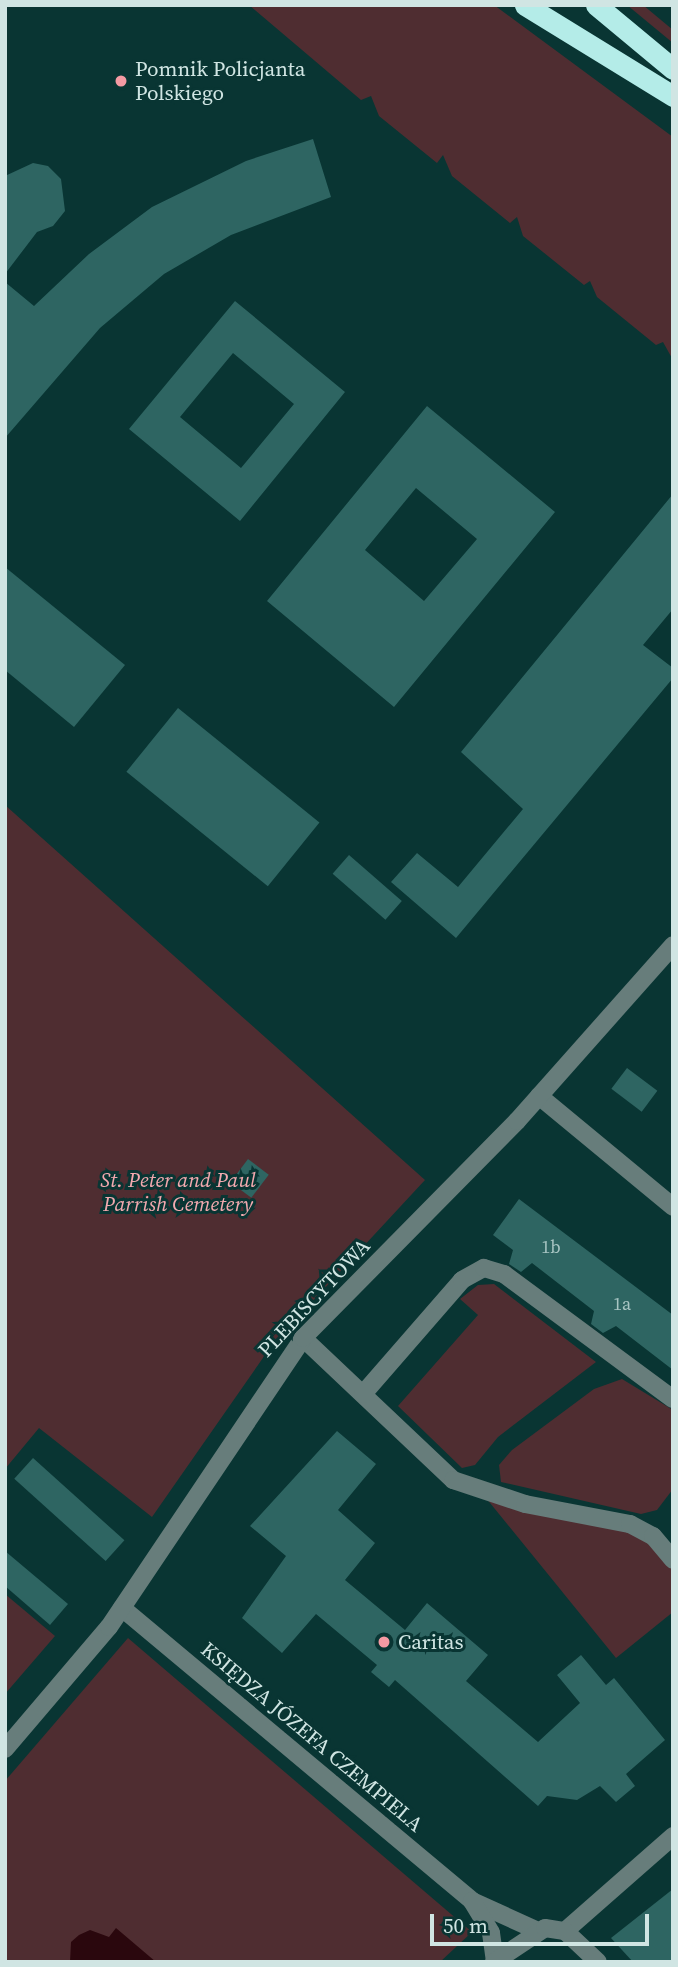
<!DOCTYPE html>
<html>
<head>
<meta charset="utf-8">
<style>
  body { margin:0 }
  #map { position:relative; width:678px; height:1967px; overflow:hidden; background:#093533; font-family:"Source Serif 4",serif }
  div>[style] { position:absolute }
  .green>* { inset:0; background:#4f2d31 }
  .water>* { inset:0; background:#2a070d }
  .building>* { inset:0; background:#2e6562; transform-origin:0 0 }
  .minor>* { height:18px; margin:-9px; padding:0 9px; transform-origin:9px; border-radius:9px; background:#677d7b }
  .highway>* { height:21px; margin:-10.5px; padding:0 10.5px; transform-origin:10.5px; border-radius:10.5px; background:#b4ece8 }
  .dots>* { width:19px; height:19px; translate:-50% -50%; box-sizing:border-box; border:4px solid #093533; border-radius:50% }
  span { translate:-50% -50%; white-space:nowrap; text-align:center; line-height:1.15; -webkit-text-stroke:6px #093533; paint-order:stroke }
  .number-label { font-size:18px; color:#a8c5c3 }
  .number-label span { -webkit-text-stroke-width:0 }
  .poi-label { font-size:21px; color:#d0e5e3 }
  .left { translate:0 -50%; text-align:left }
  .park-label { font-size:21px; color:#f3a9af; font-style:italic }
  .street-label { font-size:21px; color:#d0e5e3 }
  .frame { position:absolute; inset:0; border:7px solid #d0e5e3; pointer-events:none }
  .scale { position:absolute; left:430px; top:1914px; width:219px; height:32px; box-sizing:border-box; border:4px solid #d0e5e3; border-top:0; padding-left:9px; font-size:21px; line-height:24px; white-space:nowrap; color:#d0e5e3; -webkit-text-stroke:5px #093533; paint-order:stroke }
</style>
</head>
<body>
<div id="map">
  <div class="green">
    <i style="clip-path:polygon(249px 5px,494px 5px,673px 137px,673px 360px,663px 342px,656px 345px,597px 297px,590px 281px,584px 285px,523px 236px,517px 217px,510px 223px,452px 176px,443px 155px,437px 163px,379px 116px,371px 96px,361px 100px)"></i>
    <i style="clip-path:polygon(627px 5px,643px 5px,673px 30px,673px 43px)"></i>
    <i style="clip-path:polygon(5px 805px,425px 1180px,272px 1345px,152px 1517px,39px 1428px,5px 1469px)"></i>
    <i style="clip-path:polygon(494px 1284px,596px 1362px,498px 1437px,475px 1465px,462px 1468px,398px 1406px,478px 1315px,460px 1299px,478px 1285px)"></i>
    <i style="clip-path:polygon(622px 1379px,673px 1410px,673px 1489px,657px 1510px,641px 1514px,501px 1482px,499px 1465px,512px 1450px,594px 1389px)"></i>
    <i style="clip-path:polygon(486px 1498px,640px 1533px,673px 1567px,673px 1612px,616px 1658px)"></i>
    <i style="clip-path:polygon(5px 1594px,55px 1636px,5px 1694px)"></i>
    <i style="clip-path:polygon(128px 1638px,472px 1932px,440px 1962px,5px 1962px,5px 1781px)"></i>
  </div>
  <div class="water">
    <i style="clip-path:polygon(116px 1928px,156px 1962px,70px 1962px,71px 1942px,79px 1935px,90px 1930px,109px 1937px)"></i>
  </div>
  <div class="building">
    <i style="clip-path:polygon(313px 139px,331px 197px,231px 235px,164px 274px,100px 328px,5px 438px,5px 282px,34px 306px,89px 254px,152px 207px,246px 161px)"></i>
    <i style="clip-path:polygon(33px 163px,48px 166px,61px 179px,65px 211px,53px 226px,37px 232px,5px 274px,5px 176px)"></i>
    <i style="clip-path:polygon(evenodd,235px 301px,345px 392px,240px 521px,129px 429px,235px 301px,233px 353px,294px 404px,241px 468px,180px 417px,233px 353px)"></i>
    <i style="clip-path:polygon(evenodd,427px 406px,555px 512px,394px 707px,267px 601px,427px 406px,416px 488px,477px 539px,424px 601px,365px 550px,416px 488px)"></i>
    <i style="clip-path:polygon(673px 494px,673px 609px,643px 645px,673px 668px,673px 678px,456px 938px,391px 882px,417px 853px,458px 887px,523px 809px,461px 752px)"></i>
    <i style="clip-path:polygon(5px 567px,125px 665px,74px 727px,5px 670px)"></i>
    <i style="left:178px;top:708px;width:182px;height:82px;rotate:39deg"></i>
    <i style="left:349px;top:855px;width:70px;height:25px;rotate:41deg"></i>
    <i style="left:627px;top:1068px;width:38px;height:26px;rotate:37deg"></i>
    <i style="left:248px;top:1159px;width:26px;height:29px;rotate:37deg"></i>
    <i style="clip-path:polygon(519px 1199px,673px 1315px,673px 1370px,616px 1326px,603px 1333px,591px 1324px,594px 1311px,532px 1263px,521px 1272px,509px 1264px,513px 1250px,493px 1235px)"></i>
    <i style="clip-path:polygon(337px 1431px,376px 1464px,338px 1510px,375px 1543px,345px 1580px,405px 1630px,427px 1603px,488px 1655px,466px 1681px,538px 1742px,580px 1703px,557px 1675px,581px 1655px,606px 1685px,614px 1678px,665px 1740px,626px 1774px,635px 1786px,616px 1802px,600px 1786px,577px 1800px,547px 1796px,538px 1806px,395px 1680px,389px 1687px,371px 1672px,377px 1665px,316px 1614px,282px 1653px,242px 1618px,286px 1556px,250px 1526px)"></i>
    <i style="left:33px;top:1458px;width:123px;height:28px;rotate:42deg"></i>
    <i style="clip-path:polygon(5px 1551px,68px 1604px,50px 1625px,5px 1586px)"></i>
    <i style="clip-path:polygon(673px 1889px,673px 1962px,633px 1962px,611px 1938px)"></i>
  </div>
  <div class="minor">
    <i style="left:539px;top:1096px;width:174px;rotate:39.6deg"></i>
    <i style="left:303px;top:1338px;width:207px;rotate:43.4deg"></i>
    <i style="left:453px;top:1480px;width:76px;rotate:18.4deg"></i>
    <i style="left:525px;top:1504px;width:107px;rotate:10.8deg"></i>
    <i style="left:630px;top:1524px;width:26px;rotate:28deg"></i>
    <i style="left:653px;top:1536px;width:31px;rotate:50deg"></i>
    <i style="left:363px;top:1394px;width:151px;rotate:-49deg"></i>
    <i style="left:462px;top:1280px;width:25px;rotate:-29deg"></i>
    <i style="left:484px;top:1268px;width:21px;rotate:17deg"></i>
    <i style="left:504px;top:1274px;width:210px;rotate:36.5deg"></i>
    <i style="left:122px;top:1608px;width:456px;rotate:39.9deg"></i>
    <i style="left:472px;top:1901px;width:70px;rotate:24.4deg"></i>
    <i style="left:5px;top:1749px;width:160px;rotate:-49.6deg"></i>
    <i style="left:109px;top:1627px;width:348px;rotate:-56.1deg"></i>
    <i style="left:303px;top:1338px;width:305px;rotate:-45.4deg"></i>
    <i style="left:517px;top:1121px;width:235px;rotate:-48.4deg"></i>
    <i style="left:472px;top:1901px;width:37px;rotate:59deg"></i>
    <i style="left:491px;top:1933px;width:28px;rotate:82deg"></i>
    <i style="left:565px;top:1931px;width:144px;rotate:-41.3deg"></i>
    <i style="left:494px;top:1962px;width:61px;rotate:-33.7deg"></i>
    <i style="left:545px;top:1928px;width:20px;rotate:9deg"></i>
    <i style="left:565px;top:1931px;width:45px;rotate:43.2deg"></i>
  </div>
  <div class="highway">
    <i style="left:525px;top:5px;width:174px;rotate:31.6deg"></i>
    <i style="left:596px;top:5px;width:100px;rotate:39.7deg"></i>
  </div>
  <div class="dots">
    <i style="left:121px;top:81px;background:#f49aa3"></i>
    <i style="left:384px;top:1642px;background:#f49aa3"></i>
  </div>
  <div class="number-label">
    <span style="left:551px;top:1247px">1b</span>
    <span style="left:622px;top:1304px">1a</span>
  </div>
  <div class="poi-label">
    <span class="left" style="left:135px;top:81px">Pomnik Policjanta<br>Polskiego</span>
    <span class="left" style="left:398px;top:1642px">Caritas</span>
  </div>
  <div class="park-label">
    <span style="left:178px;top:1192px">St. Peter and Paul<br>Parrish Cemetery</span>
  </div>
  <div class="street-label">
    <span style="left:314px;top:1298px;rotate:-47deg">PLEBISCYTOWA</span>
    <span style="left:312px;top:1737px;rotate:40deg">KSIĘDZA JÓZEFA CZEMPIELA</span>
  </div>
  <div class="frame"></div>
  <div class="scale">50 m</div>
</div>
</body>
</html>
